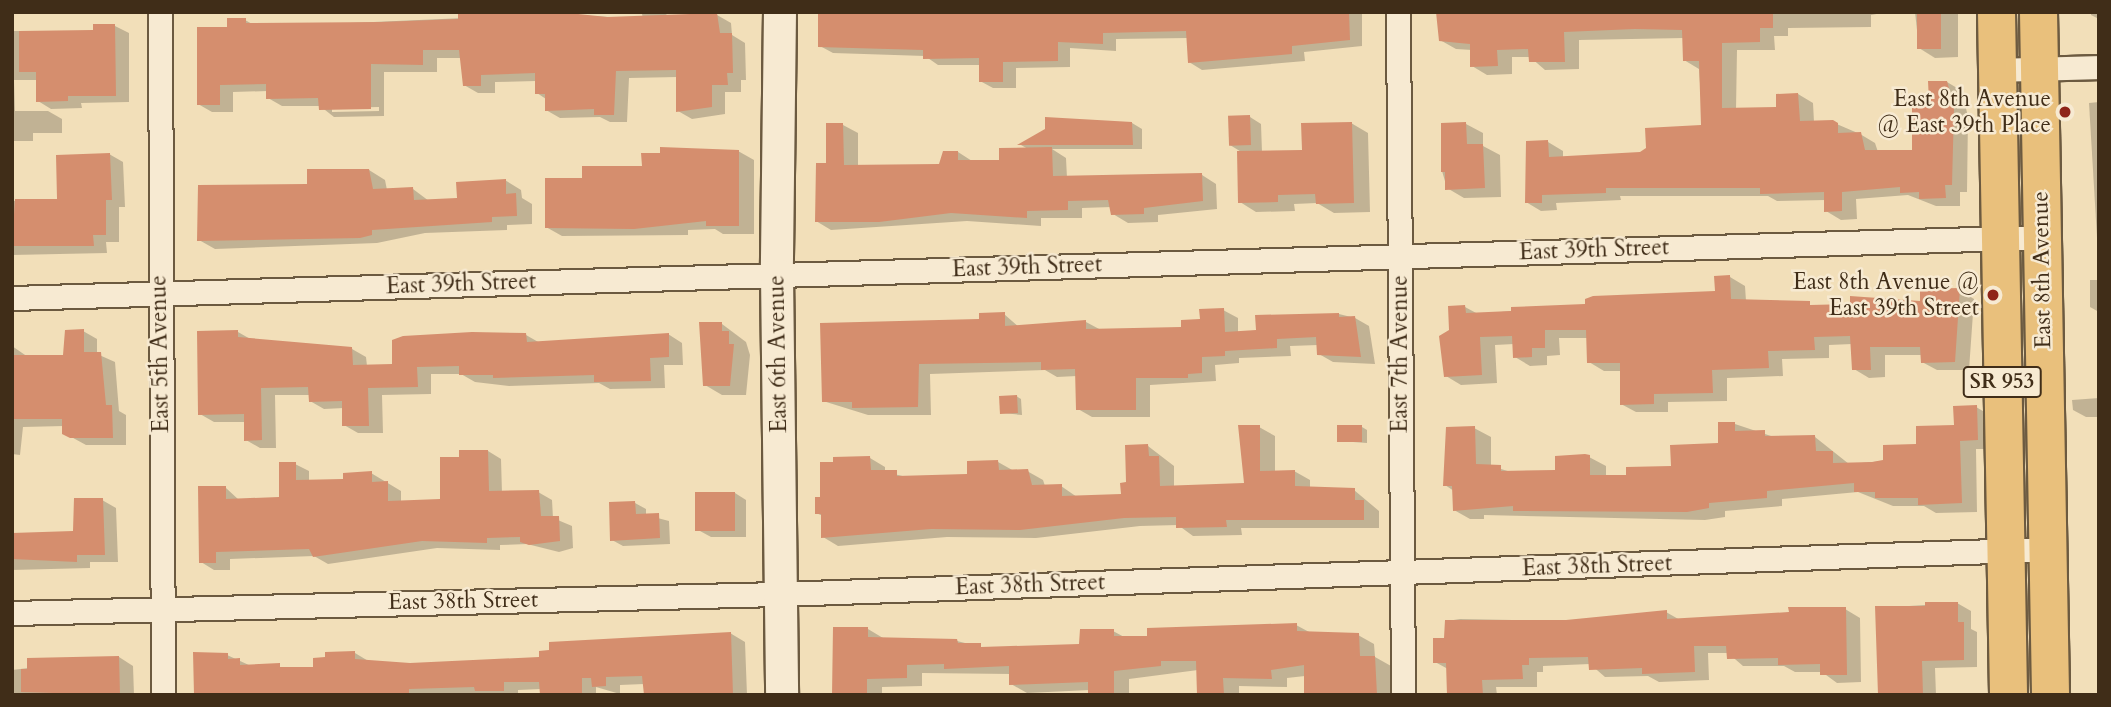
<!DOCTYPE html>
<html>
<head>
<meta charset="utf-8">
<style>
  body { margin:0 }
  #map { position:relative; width:2111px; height:707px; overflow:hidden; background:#f2dfb9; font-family:Cardo,serif }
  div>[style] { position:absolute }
  .shadow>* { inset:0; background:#0003 }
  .building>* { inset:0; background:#d58e6e; transform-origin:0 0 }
  .roads { filter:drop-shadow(2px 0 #6c5a40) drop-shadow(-2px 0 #6c5a40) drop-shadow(0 2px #6c5a40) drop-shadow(0 -2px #6c5a40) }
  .street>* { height:23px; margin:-11.5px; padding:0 11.5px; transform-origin:11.5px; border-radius:11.5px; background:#f7ead2 }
  .secondary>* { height:32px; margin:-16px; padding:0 16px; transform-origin:16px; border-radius:16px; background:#f7ead2 }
  .primary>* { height:37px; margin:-18.5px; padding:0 18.5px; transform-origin:18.5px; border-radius:18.5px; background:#e9c07c }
  .dots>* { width:19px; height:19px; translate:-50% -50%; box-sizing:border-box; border:4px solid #f7ead2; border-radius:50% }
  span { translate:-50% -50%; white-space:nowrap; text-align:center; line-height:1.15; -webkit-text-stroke:5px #f7ead2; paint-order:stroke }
  .shield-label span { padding:2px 5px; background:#f7ead2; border:2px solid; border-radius:5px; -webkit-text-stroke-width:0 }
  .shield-label { font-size:21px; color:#402d18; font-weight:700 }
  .poi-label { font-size:23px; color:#402d18 }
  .right { translate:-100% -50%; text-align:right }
  .street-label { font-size:23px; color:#402d18 }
  .frame { position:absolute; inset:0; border:14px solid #402d18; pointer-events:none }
</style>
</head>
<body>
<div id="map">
  <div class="shadow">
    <i style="clip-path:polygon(997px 12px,1362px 12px,1362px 46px,1304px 52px,1305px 61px,1202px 70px,1189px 62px,1188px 38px,1116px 39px,1116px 51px,1070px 48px,1070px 67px,1016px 68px,1016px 88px,993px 88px,980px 81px,980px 65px,938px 65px,925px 56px,833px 53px,820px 46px)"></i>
    <i style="clip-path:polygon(1439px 12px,1888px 12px,1871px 15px,1871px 27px,1788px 28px,1788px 36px,1774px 36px,1775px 50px,1737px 50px,1736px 110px,1778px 109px,1798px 94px,1813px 103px,1814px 122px,1832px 122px,1860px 134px,1875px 143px,1878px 152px,1914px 151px,1931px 104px,1947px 82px,1962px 91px,1968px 117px,1967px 192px,1960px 192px,1960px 206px,1936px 206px,1908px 195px,1856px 199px,1857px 219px,1841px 220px,1826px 211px,1826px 200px,1777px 201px,1768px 196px,1620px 196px,1621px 200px,1556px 203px,1557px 210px,1541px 211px,1526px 202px,1548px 142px,1563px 151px,1563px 158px,1641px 153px,1703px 126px,1699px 69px,1684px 60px,1684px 38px,1579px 40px,1579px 69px,1545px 70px,1530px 57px,1512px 57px,1512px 74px,1487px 75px,1472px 66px,1472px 50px,1456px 49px,1440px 40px)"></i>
    <i style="clip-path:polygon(1915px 12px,1958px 12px,1958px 57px,1935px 58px,1919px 48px)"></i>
    <i style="clip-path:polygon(2091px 12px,2099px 12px,2099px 19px,2091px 15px)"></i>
    <i style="clip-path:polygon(evenodd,664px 13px,672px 18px,717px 15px,731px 23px,732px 35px,745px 43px,746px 80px,741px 80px,741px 92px,725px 92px,725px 114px,692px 119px,678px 111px,678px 77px,629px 78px,627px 122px,610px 122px,600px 117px,560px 118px,546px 110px,546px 99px,537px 93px,536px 81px,495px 82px,495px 93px,478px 93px,464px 85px,462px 58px,437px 58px,437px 72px,384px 72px,384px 116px,334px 117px,320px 106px,282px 106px,268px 98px,268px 91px,233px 92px,233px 112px,212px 112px,198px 104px,229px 29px,245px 20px,254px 25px,305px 25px,559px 14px,643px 19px,642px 14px,664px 13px,379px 107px,379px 111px,332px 112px,332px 108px,379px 107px)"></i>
    <i style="clip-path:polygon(115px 26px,129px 33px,129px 102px,81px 103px,82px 108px,51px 109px,38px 101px,38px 80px,14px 80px,15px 111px,48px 111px,62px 119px,62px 133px,33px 133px,33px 141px,12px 141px,12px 31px,95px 31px)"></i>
    <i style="clip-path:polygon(2099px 102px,2099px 271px,2089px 103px)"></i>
    <i style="clip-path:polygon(1250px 117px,1261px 124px,1262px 152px,1304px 151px,1351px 123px,1368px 133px,1370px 212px,1334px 213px,1317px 203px,1294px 204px,1295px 211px,1256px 212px,1240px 202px,1243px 153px,1230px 145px)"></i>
    <i style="clip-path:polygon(1132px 123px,1142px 129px,1142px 149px,1052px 149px,1066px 158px,1067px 178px,1202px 175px,1216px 184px,1217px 209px,1158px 215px,1158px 222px,1128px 223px,1113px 214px,1112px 207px,1082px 208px,1082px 218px,1041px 218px,1041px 226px,967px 221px,831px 230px,816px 221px,828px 165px,843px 125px,858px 133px,858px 166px,941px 166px,958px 152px,972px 161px,1000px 162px,1028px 149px,1021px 145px)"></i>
    <i style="clip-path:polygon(1466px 124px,1483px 133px,1483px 146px,1500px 155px,1501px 197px,1464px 198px,1447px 188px,1442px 171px)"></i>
    <i style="clip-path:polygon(738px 151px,754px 160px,754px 234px,723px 234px,715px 229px,688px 230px,688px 235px,562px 236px,546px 227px,584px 179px)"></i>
    <i style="clip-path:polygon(109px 154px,123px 162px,125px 207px,119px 207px,119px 242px,106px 242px,107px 253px,12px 255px,12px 201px,59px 201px)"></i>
    <i style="clip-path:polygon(369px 170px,385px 180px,387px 190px,413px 189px,429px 201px,459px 200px,505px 180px,521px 190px,522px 198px,532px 204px,532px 224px,507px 225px,507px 230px,425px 233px,377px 243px,215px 249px,199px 240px,309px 186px)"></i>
    <i style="clip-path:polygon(1730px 277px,1745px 286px,1746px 301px,1816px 306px,1922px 303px,1959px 290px,1974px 299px,1969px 370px,1937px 370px,1922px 362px,1922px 355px,1885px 355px,1885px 377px,1869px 378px,1854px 369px,1852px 344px,1829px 345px,1829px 358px,1782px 359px,1783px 376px,1727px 378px,1727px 401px,1668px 402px,1668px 412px,1636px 412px,1621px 404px,1621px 371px,1604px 371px,1589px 362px,1588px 338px,1559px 338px,1560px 355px,1547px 356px,1547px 365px,1530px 366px,1515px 357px,1514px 344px,1495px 345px,1497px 383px,1461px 385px,1446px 376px,1451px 331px,1465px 307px,1478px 314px,1716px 293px)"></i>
    <i style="clip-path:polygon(2090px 280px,2099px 280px,2099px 312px,2090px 307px)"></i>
    <i style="clip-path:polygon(1223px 310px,1238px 318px,1238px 333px,1258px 332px,1257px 317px,1339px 314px,1355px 318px,1369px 326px,1375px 364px,1333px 362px,1319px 354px,1318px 345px,1290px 346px,1291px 356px,1239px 358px,1239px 363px,1215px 365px,1216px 381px,1150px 385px,1150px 417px,1092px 417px,1078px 409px,1077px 376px,1057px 377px,1045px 370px,930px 374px,931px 415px,868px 415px,823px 401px,981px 320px,1004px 314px,1019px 327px,1086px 322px,1101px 330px,1183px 329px)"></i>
    <i style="clip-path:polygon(722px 324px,746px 342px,750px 355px,746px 395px,722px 395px,705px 385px)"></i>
    <i style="clip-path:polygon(83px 331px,97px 339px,97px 354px,115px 362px,119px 411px,126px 415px,126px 445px,86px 445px,64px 433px,64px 426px,23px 427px,20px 455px,12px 454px,12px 346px,28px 357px,64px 357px)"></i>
    <i style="clip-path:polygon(238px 332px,252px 340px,352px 349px,366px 357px,367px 366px,394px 365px,526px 335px,540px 343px,668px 334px,682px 343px,683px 365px,664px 365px,665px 388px,610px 389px,599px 383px,509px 386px,475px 382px,461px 374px,431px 374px,431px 394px,382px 395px,383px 433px,358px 433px,344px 425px,344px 408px,324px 409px,310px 401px,310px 395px,275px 395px,276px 448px,260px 448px,246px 440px,245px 422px,214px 422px,200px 414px)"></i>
    <i style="clip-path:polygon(1016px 396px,1021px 399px,1022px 415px,1002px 413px)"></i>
    <i style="clip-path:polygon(2099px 398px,2099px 417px,2086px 417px,2073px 410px,2072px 400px)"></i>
    <i style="clip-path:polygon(1976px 407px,1993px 417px,1993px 449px,1976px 449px,1977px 512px,1936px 513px,1924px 506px,1893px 506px,1858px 492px,1782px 499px,1782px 506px,1725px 511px,1725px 517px,1705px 520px,1484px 515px,1484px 519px,1470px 519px,1454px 510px,1454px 491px,1445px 485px,1474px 428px,1491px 437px,1491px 466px,1511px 472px,1557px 471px,1589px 457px,1606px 466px,1606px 477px,1628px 477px,1672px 468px,1720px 445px,1735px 424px,1774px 437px,1815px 437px,1849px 464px,1885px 461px,1955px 427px)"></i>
    <i style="clip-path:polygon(1259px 427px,1275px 436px,1275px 472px,1294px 471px,1310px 480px,1310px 488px,1354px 490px,1379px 511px,1379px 528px,1241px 528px,1242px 535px,1193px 536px,1178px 525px,1140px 526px,1036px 538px,947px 537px,838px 546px,823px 537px,823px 516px,816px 513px,822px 499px,870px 458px,885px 467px,885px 472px,907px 477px,969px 476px,998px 462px,1014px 471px,1027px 471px,1043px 480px,1045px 486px,1061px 486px,1077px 497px,1122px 495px,1148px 446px,1174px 466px,1174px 487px,1246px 485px)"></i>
    <i style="clip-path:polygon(1362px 427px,1367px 430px,1367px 443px,1339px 441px)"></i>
    <i style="clip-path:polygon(488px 451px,501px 459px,502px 493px,538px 492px,552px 500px,553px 518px,572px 526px,573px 548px,559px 552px,527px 544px,500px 545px,500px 550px,437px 548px,328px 564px,314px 556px,230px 559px,230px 570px,214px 570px,201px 562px,226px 488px,239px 500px,281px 499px,295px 464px,309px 471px,309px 482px,345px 481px,371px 473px,401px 491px,401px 502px,441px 501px,461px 458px)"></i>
    <i style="clip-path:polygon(735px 493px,746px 500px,746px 537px,711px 537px,700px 531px)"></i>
    <i style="clip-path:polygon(102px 500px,116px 508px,118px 562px,90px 562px,90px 568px,12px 570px,12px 534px,75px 533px)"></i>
    <i style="clip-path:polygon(635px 503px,646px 509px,646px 515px,669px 521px,670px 544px,623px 546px,612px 540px)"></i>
    <i style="clip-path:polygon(1957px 603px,1971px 611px,1971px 629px,1977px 632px,1977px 667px,1935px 668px,1936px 695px,1880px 695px,1877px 608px)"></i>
    <i style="clip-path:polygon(1845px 609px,1860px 618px,1861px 682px,1837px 683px,1822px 672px,1795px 672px,1784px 666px,1743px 666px,1728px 653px,1708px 653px,1709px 680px,1659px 682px,1648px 676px,1605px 677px,1590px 664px,1543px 666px,1543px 672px,1537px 672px,1537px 687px,1496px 687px,1497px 695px,1449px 695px,1448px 669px,1435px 662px,1446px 640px,1447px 621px,1460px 619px,1566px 621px,1666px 612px,1680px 620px)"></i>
    <i style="clip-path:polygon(1296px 625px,1311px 633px,1358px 635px,1374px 644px,1375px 657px,1391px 666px,1391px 695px,1306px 695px,1305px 676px,1287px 678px,1287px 687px,1239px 686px,1239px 695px,1200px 695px,1198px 670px,1129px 679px,1129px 695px,1090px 695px,1090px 690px,1027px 693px,1011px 684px,1011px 674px,922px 673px,922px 686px,882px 687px,882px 695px,834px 695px,868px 629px,883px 638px,957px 641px,989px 649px,1081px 646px,1113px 631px,1126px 638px)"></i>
    <i style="clip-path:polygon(730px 633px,745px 642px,747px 695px,644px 695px,644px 684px,620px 685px,620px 694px,596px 687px,596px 695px,541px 695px,541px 689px,518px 690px,518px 695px,195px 695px,227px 655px,251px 666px,286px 669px,315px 668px,355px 653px,370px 662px,410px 665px,541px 659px)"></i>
    <i style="clip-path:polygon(119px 657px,133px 666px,134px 695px,12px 695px,12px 670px)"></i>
  </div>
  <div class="building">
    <i style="clip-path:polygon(559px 12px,607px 17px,717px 13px,720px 33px,732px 33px,733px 73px,727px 73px,728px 85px,712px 85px,712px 107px,676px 112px,676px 70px,616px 71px,614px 115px,594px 115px,594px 109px,545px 111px,545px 94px,535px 94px,535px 73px,481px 75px,481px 86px,463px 86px,459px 50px,423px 50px,423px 65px,371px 64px,371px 109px,319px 110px,318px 98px,266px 99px,266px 84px,220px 85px,220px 105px,197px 105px,197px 27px,227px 27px,227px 18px,246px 18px,246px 23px,381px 22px,458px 19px,458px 14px)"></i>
    <i style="clip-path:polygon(818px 12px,1349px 12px,1350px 40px,1292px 46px,1292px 54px,1188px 63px,1186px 31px,1103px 33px,1103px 44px,1058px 42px,1058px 61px,1003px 62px,1003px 82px,979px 82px,979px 58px,923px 59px,923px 50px,818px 47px)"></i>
    <i style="clip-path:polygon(1436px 12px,1773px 12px,1773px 28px,1760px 28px,1760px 42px,1722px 43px,1722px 108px,1776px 107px,1776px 94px,1798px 93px,1800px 121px,1833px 120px,1838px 123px,1838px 133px,1861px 132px,1865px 150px,1912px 150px,1912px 103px,1929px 102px,1928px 81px,1947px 81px,1954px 108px,1952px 185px,1945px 185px,1946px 198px,1919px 199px,1919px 192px,1900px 193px,1900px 187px,1842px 192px,1842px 211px,1824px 212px,1824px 192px,1760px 194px,1760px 188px,1606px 188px,1606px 193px,1542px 195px,1542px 203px,1525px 203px,1526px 141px,1548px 140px,1549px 157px,1640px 152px,1646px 148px,1645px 128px,1701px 125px,1699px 61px,1683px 61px,1682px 30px,1635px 29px,1564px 32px,1565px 62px,1529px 62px,1528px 49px,1497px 50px,1498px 66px,1470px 67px,1470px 44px,1439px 41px)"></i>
    <i style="left:1917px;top:12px;width:24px;height:37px"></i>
    <i style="clip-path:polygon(93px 24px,115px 24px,116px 96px,68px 96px,68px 101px,36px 102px,36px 72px,19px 72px,19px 31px,93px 30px)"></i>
    <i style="left:1250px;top:115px;width:30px;height:22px;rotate:88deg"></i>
    <i style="clip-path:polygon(1045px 117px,1132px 122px,1133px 145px,1017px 145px,1045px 129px)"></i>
    <i style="clip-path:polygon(1352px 122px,1354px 203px,1316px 204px,1315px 194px,1278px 195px,1278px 202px,1238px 203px,1237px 151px,1302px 150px,1301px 123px)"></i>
    <i style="clip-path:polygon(1466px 122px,1467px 144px,1483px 144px,1485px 188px,1445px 190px,1445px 172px,1441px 172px,1441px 123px)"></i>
    <i style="clip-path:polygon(826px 123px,843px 123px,844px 165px,939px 164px,943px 151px,958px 151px,958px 160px,999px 160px,999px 148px,1052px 147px,1053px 176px,1202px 173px,1203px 201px,1144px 208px,1144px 214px,1111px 215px,1108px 200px,1068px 201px,1068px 210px,1027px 211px,1027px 218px,951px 213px,879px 222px,815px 222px,816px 163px,826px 163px)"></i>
    <i style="clip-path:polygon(660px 147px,739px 150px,739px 226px,706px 226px,706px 221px,634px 229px,545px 228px,545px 178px,582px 178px,582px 166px,642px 166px,641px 153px,660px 153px)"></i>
    <i style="clip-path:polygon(110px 153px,112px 200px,106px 200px,106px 235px,93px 235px,94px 246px,12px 246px,15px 199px,57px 199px,56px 155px)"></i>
    <i style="clip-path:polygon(307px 169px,369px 169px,373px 189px,413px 187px,414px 200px,457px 198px,456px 182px,506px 179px,506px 194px,516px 193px,517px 216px,492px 217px,492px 222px,372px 230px,372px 235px,360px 238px,197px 241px,198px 185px,307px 184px)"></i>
    <i style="clip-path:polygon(1730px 275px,1731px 299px,1810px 301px,1810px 305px,1850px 304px,1850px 296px,1920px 301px,1920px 289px,1960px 288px,1955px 362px,1921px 363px,1920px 347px,1870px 347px,1871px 370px,1852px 370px,1850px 336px,1814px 337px,1815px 350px,1768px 351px,1769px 368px,1712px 370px,1713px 393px,1654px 394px,1654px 404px,1620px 405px,1620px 363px,1587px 363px,1586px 330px,1545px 330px,1545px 348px,1532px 348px,1532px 357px,1513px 358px,1512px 336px,1480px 337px,1482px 375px,1444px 377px,1439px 336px,1449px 330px,1448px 306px,1465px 305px,1466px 313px,1511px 311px,1511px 307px,1585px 304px,1585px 299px,1593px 296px,1715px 291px,1714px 276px)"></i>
    <i style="clip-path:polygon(1224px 308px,1225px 332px,1256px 330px,1255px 315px,1339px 313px,1339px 317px,1355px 316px,1361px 357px,1317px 355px,1316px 337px,1277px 339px,1277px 348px,1225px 351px,1225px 356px,1202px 357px,1202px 373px,1188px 374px,1188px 378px,1136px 378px,1136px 410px,1076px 410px,1075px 369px,1041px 370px,1041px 362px,919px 364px,918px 407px,852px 408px,852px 402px,822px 402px,820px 323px,979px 319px,979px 313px,1005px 312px,1005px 326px,1086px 320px,1086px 329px,1181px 327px,1181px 320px,1200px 319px,1199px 309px)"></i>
    <i style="clip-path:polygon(699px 322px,722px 322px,722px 331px,729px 331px,729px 344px,734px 344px,730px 386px,703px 386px)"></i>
    <i style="clip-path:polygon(84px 329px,84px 352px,101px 352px,106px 405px,112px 405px,113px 438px,70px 438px,62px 434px,62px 419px,12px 419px,12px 355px,63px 355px,65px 330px)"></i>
    <i style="clip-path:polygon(238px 330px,238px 337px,352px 347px,353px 365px,392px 364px,392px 340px,403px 336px,472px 332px,526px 333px,527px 342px,669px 333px,669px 357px,650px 358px,651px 381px,594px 382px,594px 375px,493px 378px,493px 375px,459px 375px,459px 366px,417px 367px,418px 387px,368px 388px,369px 426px,342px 426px,342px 401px,309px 402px,308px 387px,261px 388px,262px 440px,244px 441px,244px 414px,198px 415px,197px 331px)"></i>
    <i style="left:1017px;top:395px;width:18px;height:18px;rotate:87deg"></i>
    <i style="clip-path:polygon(1977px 405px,1978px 440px,1960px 441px,1962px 503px,1918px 505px,1918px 498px,1875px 498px,1875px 492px,1854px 492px,1854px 483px,1767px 491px,1767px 498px,1709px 503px,1709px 508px,1687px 512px,1513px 511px,1513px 506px,1453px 511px,1452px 486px,1443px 486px,1446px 427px,1475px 426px,1476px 464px,1501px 465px,1501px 471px,1555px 470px,1555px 456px,1585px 454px,1590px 455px,1590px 475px,1626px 475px,1626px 467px,1671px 466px,1670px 445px,1718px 443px,1718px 422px,1735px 422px,1735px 431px,1765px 430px,1765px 436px,1815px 435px,1816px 451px,1833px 451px,1833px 463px,1872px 462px,1883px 460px,1883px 445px,1916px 444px,1916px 426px,1954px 425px,1953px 406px)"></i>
    <i style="clip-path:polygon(1238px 425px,1260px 425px,1260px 471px,1295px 470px,1295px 486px,1355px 488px,1355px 500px,1364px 500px,1364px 520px,1226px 520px,1227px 527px,1176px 528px,1176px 517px,1124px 518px,1020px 530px,931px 529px,821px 538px,821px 514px,815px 514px,815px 497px,820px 497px,820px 462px,833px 462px,833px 457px,870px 456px,871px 470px,897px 470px,897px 476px,967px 474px,967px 461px,998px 460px,999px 470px,1028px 469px,1032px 485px,1062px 484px,1062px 496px,1121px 494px,1120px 483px,1126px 482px,1125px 445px,1148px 444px,1149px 456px,1159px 456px,1160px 486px,1244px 483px)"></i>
    <i style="left:1337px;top:425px;width:25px;height:17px"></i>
    <i style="clip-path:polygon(459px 450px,488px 450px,489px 491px,539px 490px,541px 516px,559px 516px,560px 541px,529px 545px,520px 542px,520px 537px,487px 538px,487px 543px,422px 541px,313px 557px,309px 549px,216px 552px,216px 563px,199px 563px,198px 486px,226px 486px,226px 499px,279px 497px,279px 462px,296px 462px,296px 480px,343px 479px,343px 473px,372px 471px,372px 482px,388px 481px,388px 501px,440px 499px,440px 457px,459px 457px)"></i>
    <i style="left:735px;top:492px;width:39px;height:40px;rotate:90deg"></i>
    <i style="clip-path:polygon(74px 498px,103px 498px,105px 555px,77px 555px,77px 562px,12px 559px,12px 533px,73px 531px)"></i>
    <i style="clip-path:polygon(635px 501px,636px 514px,659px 513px,660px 538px,610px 541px,609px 502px)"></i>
    <i style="clip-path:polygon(1925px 602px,1958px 602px,1958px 622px,1964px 622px,1964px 660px,1922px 661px,1923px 695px,1878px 695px,1875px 606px,1925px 606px)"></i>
    <i style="clip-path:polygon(1788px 607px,1846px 607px,1847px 675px,1820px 675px,1820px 664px,1778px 665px,1778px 658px,1727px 659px,1726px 646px,1694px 646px,1695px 672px,1642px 674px,1642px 668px,1589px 670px,1588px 657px,1529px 658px,1529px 665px,1522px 665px,1523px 679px,1482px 680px,1483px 695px,1447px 695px,1446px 663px,1433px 663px,1433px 638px,1444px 638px,1445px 620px,1566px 620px,1667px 610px,1667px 619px,1789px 612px)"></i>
    <i style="clip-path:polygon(1297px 623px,1297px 631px,1359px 633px,1360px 656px,1375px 656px,1377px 695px,1304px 695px,1304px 665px,1271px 670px,1272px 679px,1223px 678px,1224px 695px,1197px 695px,1196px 661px,1161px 661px,1161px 666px,1114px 671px,1114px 694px,1088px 695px,1088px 682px,1009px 685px,1009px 666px,944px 669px,944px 664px,907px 665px,907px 678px,867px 679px,867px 695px,832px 695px,833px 627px,868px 627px,868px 637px,957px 639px,958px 643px,981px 643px,981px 647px,1079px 644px,1080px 629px,1114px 629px,1114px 636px,1147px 636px,1147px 628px)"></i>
    <i style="clip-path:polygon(731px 632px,733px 695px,644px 695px,642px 676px,606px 677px,606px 686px,592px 687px,591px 678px,582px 678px,582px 695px,540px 695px,539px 682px,504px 682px,504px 691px,475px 691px,474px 687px,409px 689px,409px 695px,194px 695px,193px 652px,228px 653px,228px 659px,240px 658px,240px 665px,280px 663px,280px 667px,313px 667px,313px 658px,325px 657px,325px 652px,355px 651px,355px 659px,410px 663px,539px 657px,539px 651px,549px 650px,549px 642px)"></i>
    <i style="clip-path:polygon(119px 656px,120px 695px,21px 692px,21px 669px,27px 669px,27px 658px)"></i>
  </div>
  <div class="roads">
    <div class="street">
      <i style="left:160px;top:12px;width:683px;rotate:89.75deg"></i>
      <i style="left:1398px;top:12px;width:683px;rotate:89.58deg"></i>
      <i style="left:1997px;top:70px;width:102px;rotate:-1.7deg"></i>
      <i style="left:12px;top:298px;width:2031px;rotate:-1.72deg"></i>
      <i style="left:12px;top:613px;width:769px;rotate:-1.42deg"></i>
      <i style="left:781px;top:594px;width:1268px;rotate:-2.03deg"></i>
    </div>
    <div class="secondary">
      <i style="left:780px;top:12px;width:263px;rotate:90.7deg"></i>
      <i style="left:777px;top:275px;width:420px;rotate:89.3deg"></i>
    </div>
    <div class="primary">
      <i style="left:1996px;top:12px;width:683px;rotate:88.99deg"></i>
      <i style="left:2038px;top:12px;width:683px;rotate:88.99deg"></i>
    </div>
  </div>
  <div class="dots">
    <i style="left:2065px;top:112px;background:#8f2418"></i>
    <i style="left:1993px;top:295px;background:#8f2418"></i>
  </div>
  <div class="shield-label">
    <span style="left:2002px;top:382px">SR 953</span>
  </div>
  <div class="poi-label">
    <span class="right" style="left:2051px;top:112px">East 8th Avenue<br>@ East 39th Place</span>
    <span class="right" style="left:1979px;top:295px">East 8th Avenue @<br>East 39th Street</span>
  </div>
  <div class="street-label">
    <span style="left:1594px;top:250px;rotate:-2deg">East 39th Street</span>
    <span style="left:1027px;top:267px;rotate:-2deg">East 39th Street</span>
    <span style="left:2042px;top:270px;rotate:-91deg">East 8th Avenue</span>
    <span style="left:461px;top:284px;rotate:-2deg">East 39th Street</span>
    <span style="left:160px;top:354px;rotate:-91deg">East 5th Avenue</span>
    <span style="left:778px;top:354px;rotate:-91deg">East 6th Avenue</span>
    <span style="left:1400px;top:354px;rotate:-90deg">East 7th Avenue</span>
    <span style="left:1597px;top:566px;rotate:-2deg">East 38th Street</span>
    <span style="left:1030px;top:585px;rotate:-2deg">East 38th Street</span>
    <span style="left:463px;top:601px;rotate:-1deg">East 38th Street</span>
  </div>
  <div class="frame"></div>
</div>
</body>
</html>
